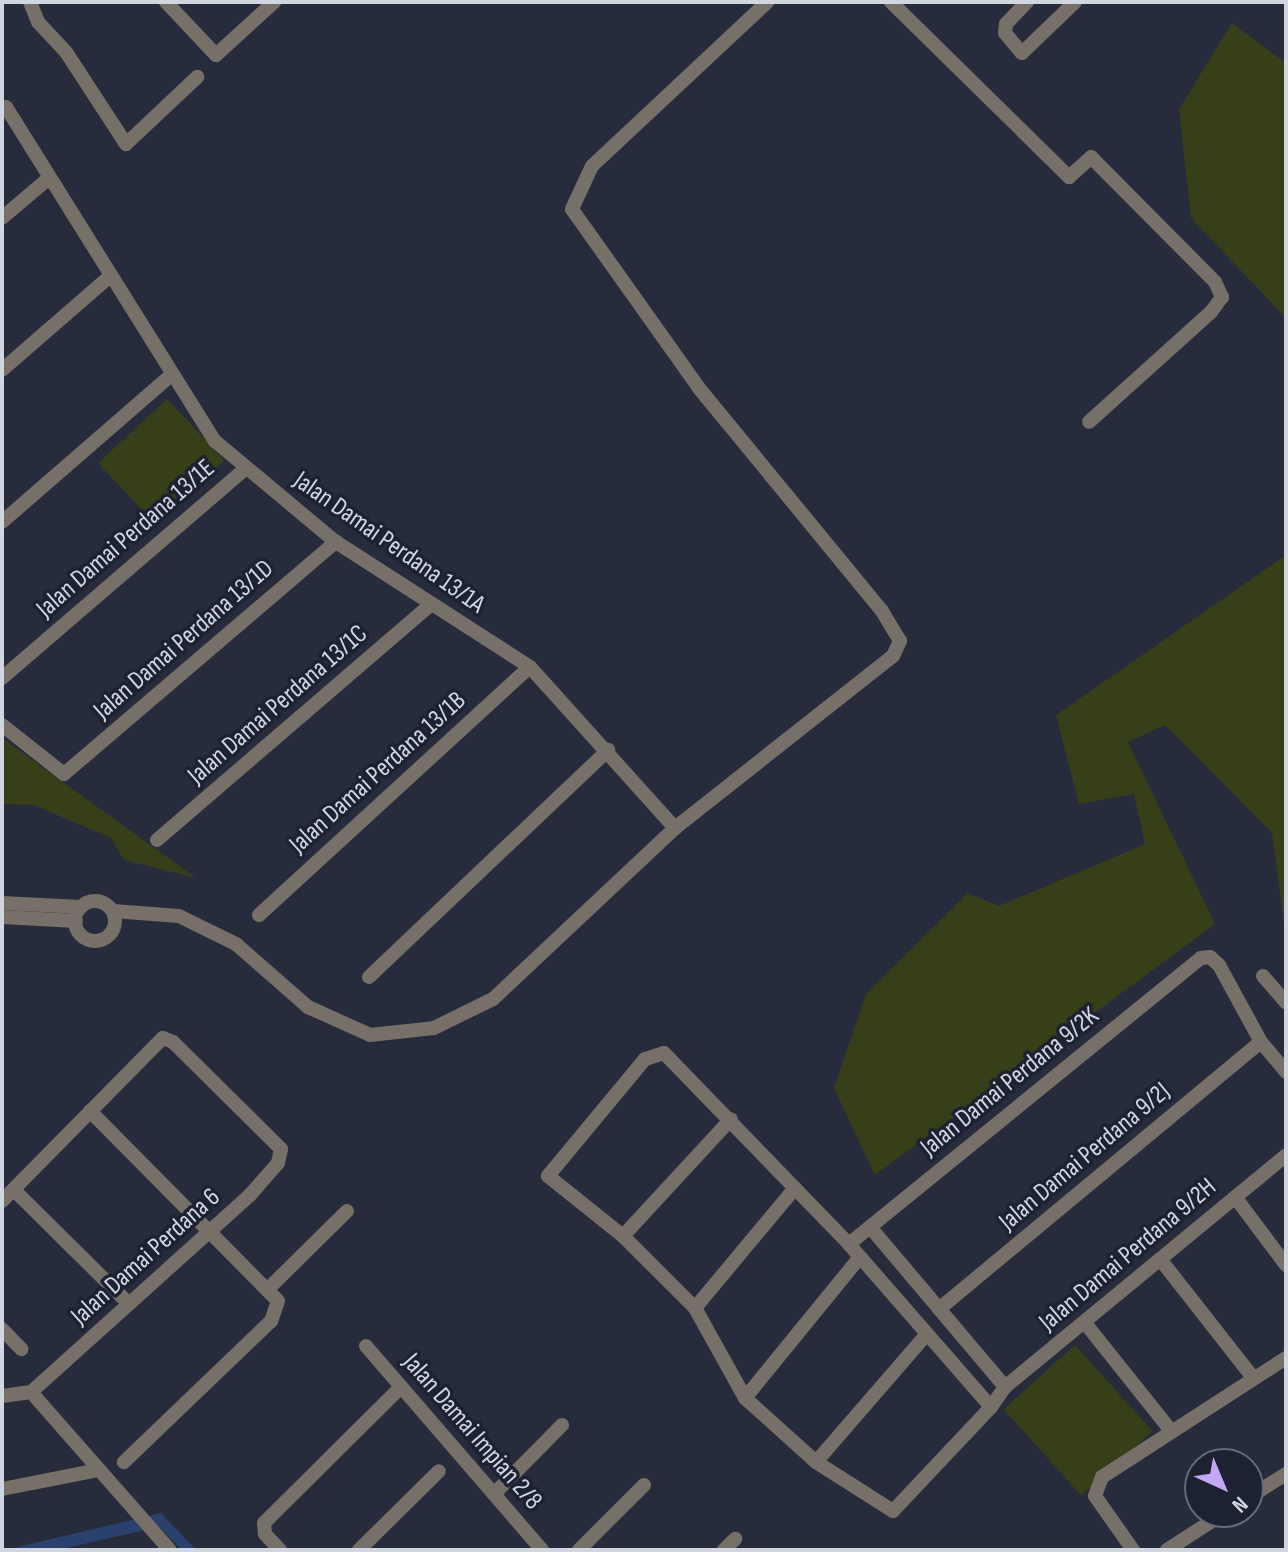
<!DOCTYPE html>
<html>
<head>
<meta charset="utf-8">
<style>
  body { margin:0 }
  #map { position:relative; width:1288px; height:1552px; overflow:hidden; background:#272c3d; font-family:"Sofia Sans Condensed",sans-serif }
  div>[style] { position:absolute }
  .green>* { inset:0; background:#363f18; transform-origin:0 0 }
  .water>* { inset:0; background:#2a406d }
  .minor>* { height:14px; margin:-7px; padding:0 7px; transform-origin:7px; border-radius:7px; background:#777068 }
  .minor>.ring { margin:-7px; padding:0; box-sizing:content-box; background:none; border:14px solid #777068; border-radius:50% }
  span { translate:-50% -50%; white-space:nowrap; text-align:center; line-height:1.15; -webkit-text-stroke:7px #1d2233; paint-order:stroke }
  .street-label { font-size:26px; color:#d2d6e1 }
  .frame { position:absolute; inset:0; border:4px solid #d2d6e1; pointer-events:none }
  .north { position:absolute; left:1184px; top:1448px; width:80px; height:80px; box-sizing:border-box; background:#1d2233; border:2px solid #656a79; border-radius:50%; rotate:136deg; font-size:22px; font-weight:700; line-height:32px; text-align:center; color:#d2d6e1 }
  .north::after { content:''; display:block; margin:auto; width:28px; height:36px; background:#c2a8f2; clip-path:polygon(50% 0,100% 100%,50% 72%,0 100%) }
</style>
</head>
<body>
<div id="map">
  <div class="green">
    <i style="clip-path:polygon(1232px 23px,1286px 63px,1286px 318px,1191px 218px,1179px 109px)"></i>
    <i style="left:167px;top:399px;width:84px;height:94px;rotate:47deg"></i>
    <i style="clip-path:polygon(1286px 555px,1286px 938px,1272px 833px,1165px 725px,1128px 742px,1215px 924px,875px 1175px,834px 1088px,866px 994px,968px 893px,999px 906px,1145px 844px,1134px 794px,1079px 804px,1056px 715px)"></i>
    <i style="clip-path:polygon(2px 738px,196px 878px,124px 860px,111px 838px,34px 805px,2px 804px)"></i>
    <i style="left:1075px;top:1345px;width:116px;height:96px;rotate:48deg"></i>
  </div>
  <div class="water">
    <i style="clip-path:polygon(161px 1513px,196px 1550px,182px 1550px,159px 1527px,57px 1550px,5px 1550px)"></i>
  </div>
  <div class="minor">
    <i style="left:30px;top:2px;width:22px;rotate:68deg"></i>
    <i style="left:38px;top:22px;width:41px;rotate:47deg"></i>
    <i style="left:66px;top:52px;width:110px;rotate:56.9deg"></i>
    <i style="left:126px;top:144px;width:98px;rotate:-43.3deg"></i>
    <i style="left:166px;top:2px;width:73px;rotate:46.7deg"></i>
    <i style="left:216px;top:55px;width:79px;rotate:-42.4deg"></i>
    <i style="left:891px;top:2px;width:250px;rotate:44.5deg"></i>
    <i style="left:1069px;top:177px;width:30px;rotate:-42deg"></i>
    <i style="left:1091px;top:157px;width:176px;rotate:45.2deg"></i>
    <i style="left:1215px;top:282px;width:17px;rotate:65deg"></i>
    <i style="left:1222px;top:297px;width:19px;rotate:126deg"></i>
    <i style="left:1211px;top:312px;width:164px;rotate:138deg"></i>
    <i style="left:1027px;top:2px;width:30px;rotate:134deg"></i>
    <i style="left:1006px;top:24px;width:9px;rotate:96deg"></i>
    <i style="left:1005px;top:33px;width:26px;rotate:50deg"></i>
    <i style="left:1022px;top:53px;width:74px;rotate:-43.9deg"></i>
    <i style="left:6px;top:107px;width:394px;rotate:58deg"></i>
    <i style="left:215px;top:441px;width:158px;rotate:39.9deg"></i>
    <i style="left:336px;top:542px;width:231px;rotate:32.8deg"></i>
    <i style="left:530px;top:667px;width:217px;rotate:48deg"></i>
    <i style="left:2px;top:218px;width:62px;rotate:-40.4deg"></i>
    <i style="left:2px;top:370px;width:143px;rotate:-41deg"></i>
    <i style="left:2px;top:522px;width:223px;rotate:-41deg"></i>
    <i style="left:2px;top:678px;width:322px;rotate:-40.7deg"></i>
    <i style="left:2px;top:725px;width:79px;rotate:38.3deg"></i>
    <i style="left:64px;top:774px;width:358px;rotate:-40.5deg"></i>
    <i style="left:157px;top:840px;width:359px;rotate:-40.7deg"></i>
    <i class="ring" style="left:75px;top:901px;width:26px;height:26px"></i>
    <i style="left:2px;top:903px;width:79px;rotate:2.9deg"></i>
    <i style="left:113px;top:911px;width:66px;rotate:4.3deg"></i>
    <i style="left:179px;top:916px;width:64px;rotate:26.2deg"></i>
    <i style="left:236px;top:944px;width:96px;rotate:41.2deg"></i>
    <i style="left:308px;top:1007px;width:68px;rotate:24.3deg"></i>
    <i style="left:370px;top:1035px;width:64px;rotate:-6.2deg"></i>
    <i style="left:434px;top:1028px;width:66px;rotate:-26.2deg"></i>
    <i style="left:493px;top:999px;width:250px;rotate:-43.2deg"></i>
    <i style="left:675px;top:828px;width:278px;rotate:-38.3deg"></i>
    <i style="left:893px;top:656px;width:17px;rotate:-65deg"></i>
    <i style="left:900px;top:641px;width:35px;rotate:-121deg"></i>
    <i style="left:882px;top:611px;width:288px;rotate:-129.4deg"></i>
    <i style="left:699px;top:388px;width:219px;rotate:-125.4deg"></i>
    <i style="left:572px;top:209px;width:47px;rotate:-65.1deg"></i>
    <i style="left:592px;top:166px;width:240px;rotate:-43.1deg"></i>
    <i style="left:259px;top:915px;width:367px;rotate:-42.5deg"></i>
    <i style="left:2px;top:917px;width:74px;rotate:3.1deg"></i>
    <i style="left:1263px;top:976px;width:35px;rotate:49deg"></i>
    <i style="left:369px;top:977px;width:330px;rotate:-43.5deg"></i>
    <i style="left:90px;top:1111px;width:267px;rotate:45.3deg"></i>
    <i style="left:278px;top:1301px;width:21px;rotate:109deg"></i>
    <i style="left:271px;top:1321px;width:204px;rotate:136.2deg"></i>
    <i style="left:14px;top:1190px;width:162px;rotate:44.7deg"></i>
    <i style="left:1235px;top:1197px;width:85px;rotate:53.1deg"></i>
    <i style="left:2px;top:1201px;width:229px;rotate:-45.4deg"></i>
    <i style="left:163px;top:1038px;width:11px;rotate:22deg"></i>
    <i style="left:173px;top:1042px;width:152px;rotate:44.7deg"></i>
    <i style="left:281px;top:1149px;width:14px;rotate:102deg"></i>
    <i style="left:278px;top:1163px;width:43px;rotate:131.2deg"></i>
    <i style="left:250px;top:1195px;width:295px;rotate:138deg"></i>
    <i style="left:870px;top:1227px;width:209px;rotate:49.8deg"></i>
    <i style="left:623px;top:1236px;width:159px;rotate:-47.3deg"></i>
    <i style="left:849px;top:1244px;width:454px;rotate:-39.1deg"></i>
    <i style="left:1201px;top:958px;width:9px;rotate:-6deg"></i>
    <i style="left:1210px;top:957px;width:12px;rotate:42deg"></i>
    <i style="left:1219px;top:965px;width:88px;rotate:61.4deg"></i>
    <i style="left:1261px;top:1042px;width:39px;rotate:50deg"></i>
    <i style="left:1160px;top:1259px;width:152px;rotate:51.9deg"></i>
    <i style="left:268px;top:1289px;width:111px;rotate:-44.6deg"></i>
    <i style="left:695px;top:1308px;width:156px;rotate:-50.2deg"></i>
    <i style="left:939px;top:1309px;width:418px;rotate:-39.7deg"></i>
    <i style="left:1085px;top:1323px;width:139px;rotate:51.4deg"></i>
    <i style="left:2px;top:1329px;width:28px;rotate:46deg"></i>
    <i style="left:366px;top:1346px;width:269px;rotate:49.2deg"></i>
    <i style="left:31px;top:1392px;width:210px;rotate:48.7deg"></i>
    <i style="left:2px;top:1396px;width:29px;rotate:-8deg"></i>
    <i style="left:745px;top:1398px;width:182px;rotate:-50.8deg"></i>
    <i style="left:991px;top:1407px;width:216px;rotate:-131.1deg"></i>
    <i style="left:849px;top:1244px;width:266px;rotate:-134.1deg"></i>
    <i style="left:664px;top:1053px;width:20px;rotate:162deg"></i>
    <i style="left:645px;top:1059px;width:152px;rotate:129.7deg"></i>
    <i style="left:548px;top:1176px;width:96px;rotate:38.7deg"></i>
    <i style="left:623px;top:1236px;width:102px;rotate:45deg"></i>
    <i style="left:695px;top:1308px;width:103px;rotate:60.9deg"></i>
    <i style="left:745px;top:1398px;width:96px;rotate:42deg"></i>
    <i style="left:816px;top:1462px;width:91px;rotate:32.5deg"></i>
    <i style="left:893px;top:1511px;width:143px;rotate:-46.7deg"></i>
    <i style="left:991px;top:1407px;width:24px;rotate:-55deg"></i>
    <i style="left:1005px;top:1387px;width:364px;rotate:-39.5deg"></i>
    <i style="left:816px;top:1462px;width:168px;rotate:-49.1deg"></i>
    <i style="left:2px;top:1489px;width:99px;rotate:-11.1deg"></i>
    <i style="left:494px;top:1494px;width:97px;rotate:-45.4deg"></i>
    <i style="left:1248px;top:1498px;width:45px;rotate:-32.3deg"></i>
    <i style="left:280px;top:1550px;width:22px;rotate:-133deg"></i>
    <i style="left:265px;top:1534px;width:11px;rotate:-95deg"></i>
    <i style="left:264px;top:1523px;width:193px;rotate:-44.8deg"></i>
    <i style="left:359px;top:1550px;width:112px;rotate:-44.6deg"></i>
    <i style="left:579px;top:1550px;width:92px;rotate:-45deg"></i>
    <i style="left:724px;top:1550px;width:16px;rotate:-45deg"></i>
    <i style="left:1133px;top:1550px;width:66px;rotate:-125.1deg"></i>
    <i style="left:1095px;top:1496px;width:20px;rotate:-70deg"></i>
    <i style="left:1102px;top:1477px;width:219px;rotate:-32.9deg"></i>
    <i style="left:1167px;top:1550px;width:70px;rotate:-32.8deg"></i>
  </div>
  <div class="street-label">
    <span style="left:126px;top:539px;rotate:-41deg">Jalan Damai Perdana 13/1E</span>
    <span style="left:389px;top:543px;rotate:35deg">Jalan Damai Perdana 13/1A</span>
    <span style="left:184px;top:640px;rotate:-41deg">Jalan Damai Perdana 13/1D</span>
    <span style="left:278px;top:705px;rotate:-41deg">Jalan Damai Perdana 13/1C</span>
    <span style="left:378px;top:773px;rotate:-42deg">Jalan Damai Perdana 13/1B</span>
    <span style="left:1010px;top:1082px;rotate:-39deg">Jalan Damai Perdana 9/2K</span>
    <span style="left:1085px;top:1157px;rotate:-40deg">Jalan Damai Perdana 9/2J</span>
    <span style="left:1128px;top:1255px;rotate:-40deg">Jalan Damai Perdana 9/2H</span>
    <span style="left:146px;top:1257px;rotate:-42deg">Jalan Damai Perdana 6</span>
    <span style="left:472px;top:1432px;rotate:49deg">Jalan Damai Impian 2/8</span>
  </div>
  <div class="frame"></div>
  <div class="north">N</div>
</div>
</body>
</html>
